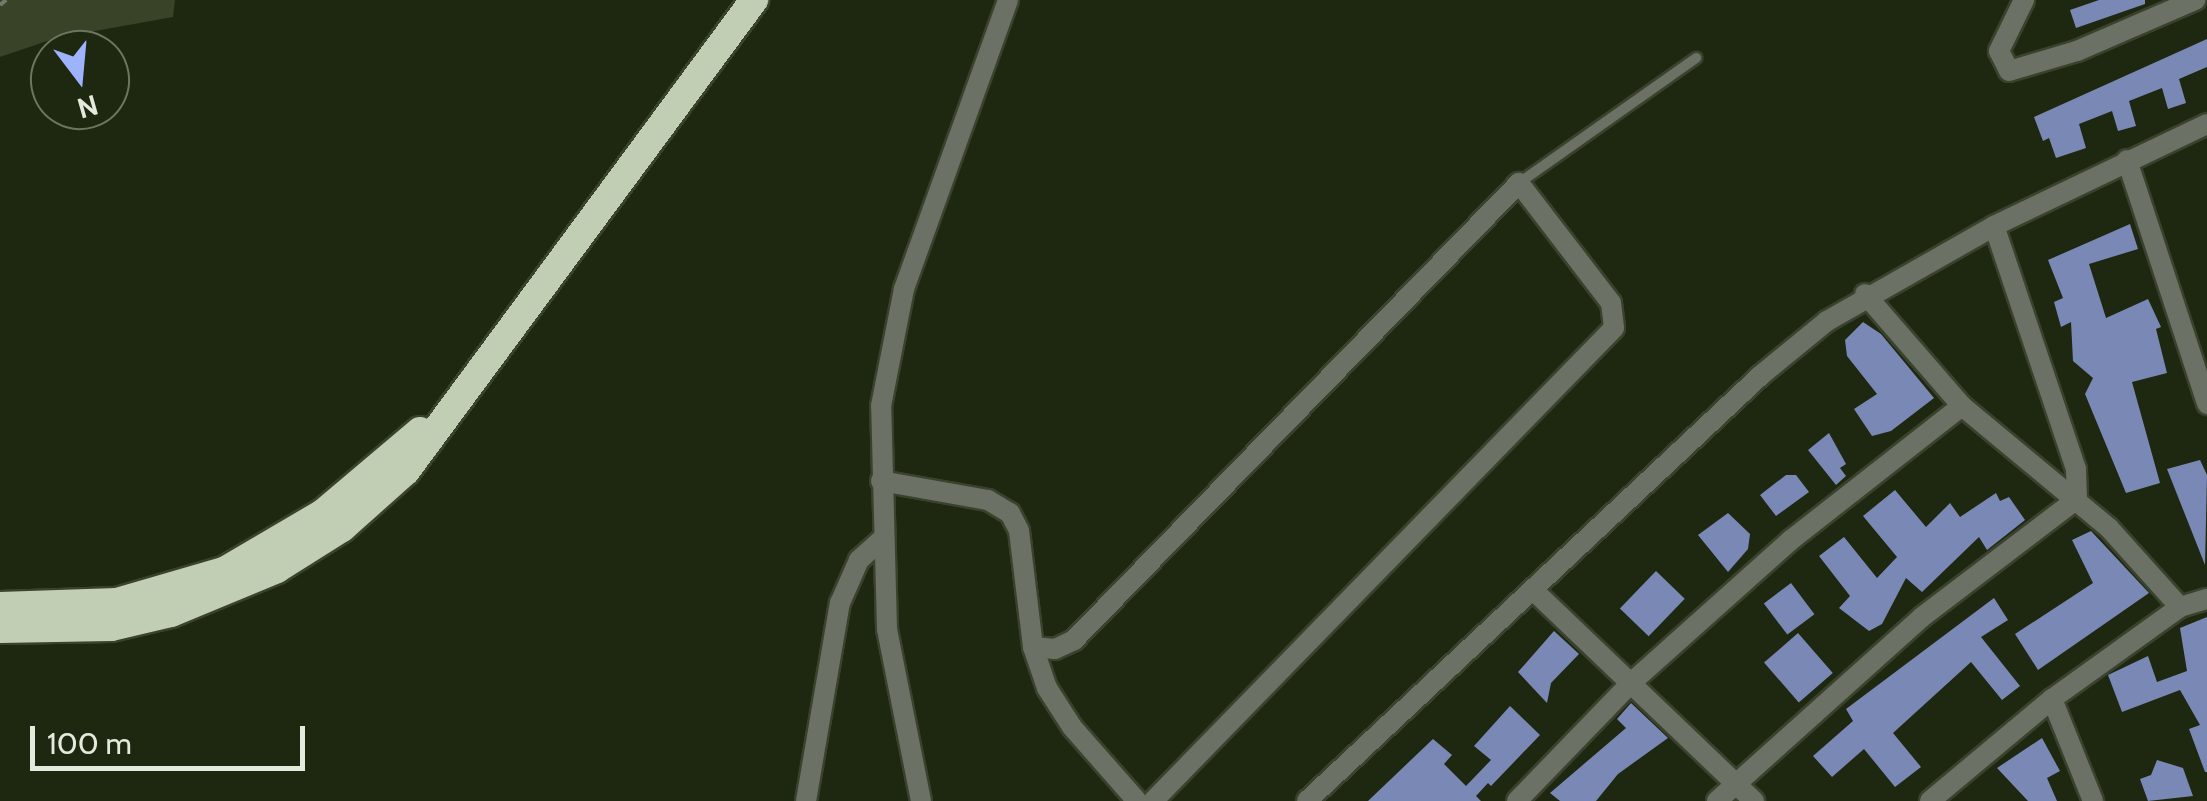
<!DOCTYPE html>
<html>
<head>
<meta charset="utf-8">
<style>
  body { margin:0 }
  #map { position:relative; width:2207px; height:801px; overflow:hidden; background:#1e2710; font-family:Cabin,sans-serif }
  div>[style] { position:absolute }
  .green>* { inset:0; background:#384328 }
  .building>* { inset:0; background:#7a88b6; transform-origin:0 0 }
  .path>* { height:4px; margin-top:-2px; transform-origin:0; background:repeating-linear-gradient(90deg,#737a67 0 8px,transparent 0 13px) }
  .roads { filter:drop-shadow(2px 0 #3a422d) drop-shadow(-2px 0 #3a422d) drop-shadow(0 2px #3a422d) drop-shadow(0 -2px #3a422d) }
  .service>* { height:10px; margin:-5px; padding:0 5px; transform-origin:5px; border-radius:5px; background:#6b7165 }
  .minor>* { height:20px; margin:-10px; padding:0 10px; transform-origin:10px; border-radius:10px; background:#6b7165 }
  .tertiary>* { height:20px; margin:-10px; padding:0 10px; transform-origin:10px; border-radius:10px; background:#6b7165 }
  .trunk>* { height:28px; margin:-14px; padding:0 14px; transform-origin:14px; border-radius:14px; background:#c2ceb4 }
  span { translate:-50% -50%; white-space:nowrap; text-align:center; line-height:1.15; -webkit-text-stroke:10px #1e2710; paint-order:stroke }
  .north { position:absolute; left:30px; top:30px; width:100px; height:100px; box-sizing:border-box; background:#1e2710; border:2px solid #6d7562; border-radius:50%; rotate:164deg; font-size:28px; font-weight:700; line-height:40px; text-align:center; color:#e4eadc }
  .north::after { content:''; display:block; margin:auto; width:35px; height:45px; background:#9db4fd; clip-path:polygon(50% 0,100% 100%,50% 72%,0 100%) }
  .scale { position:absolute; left:30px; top:726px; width:275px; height:45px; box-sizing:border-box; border:5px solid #e4eadc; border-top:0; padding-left:12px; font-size:30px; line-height:35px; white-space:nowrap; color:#e4eadc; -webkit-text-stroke:8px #1e2710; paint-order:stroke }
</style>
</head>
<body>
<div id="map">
  <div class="green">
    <i style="clip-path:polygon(0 0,175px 0,173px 17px,56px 38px,0 57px)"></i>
  </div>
  <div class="building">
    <i style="clip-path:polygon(2099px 0,2145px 0,2145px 4px,2076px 28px,2070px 10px)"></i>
    <i style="clip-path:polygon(2207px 39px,2207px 67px,2179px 79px,2186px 103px,2168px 109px,2162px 88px,2129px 101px,2136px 126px,2118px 131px,2112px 111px,2079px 124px,2086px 148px,2056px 158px,2049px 138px,2043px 141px,2034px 117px)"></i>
    <i style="clip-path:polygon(2130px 224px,2138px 249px,2089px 264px,2106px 318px,2148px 299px,2161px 327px,2156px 329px,2167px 373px,2132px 382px,2160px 483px,2126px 493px,2085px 394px,2093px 378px,2073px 361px,2071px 322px,2061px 327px,2054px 302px,2063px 298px,2048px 260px)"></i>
    <i style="clip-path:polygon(1863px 322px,1881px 334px,1934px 398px,1891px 431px,1872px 436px,1854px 409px,1877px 394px,1847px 356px,1845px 340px)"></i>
    <i style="clip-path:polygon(1829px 433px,1846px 464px,1840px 468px,1846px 476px,1836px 485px,1808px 450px)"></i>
    <i style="clip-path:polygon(2200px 460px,2207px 475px,2205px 565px,2167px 469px)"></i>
    <i style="clip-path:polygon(1786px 475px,1796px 475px,1809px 492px,1776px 516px,1760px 495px)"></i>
    <i style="clip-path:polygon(1895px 490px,1926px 527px,1950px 503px,1960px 517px,1996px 493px,2000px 501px,2009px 497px,2025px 520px,1987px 550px,1979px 537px,1922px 592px,1906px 578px,1882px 624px,1869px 631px,1839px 608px,1850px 596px,1819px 556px,1844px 537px,1877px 578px,1897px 557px,1863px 516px)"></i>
    <i style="clip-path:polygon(1728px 513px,1750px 534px,1748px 549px,1728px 572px,1698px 535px)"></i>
    <i style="clip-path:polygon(2091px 531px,2149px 593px,2038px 670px,2015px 634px,2093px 583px,2072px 540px)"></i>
    <i style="left:1656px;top:571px;width:40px;height:52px;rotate:44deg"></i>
    <i style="left:1791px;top:583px;width:39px;height:34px;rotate:53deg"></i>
    <i style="clip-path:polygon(1994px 598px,2008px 620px,1981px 637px,2020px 686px,2002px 700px,1971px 662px,1893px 733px,1921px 767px,1895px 787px,1864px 749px,1832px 777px,1813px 756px,1853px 721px,1846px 709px)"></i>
    <i style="clip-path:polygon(2207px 617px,2207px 772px,2205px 772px,2189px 729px,2200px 725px,2180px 690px,2122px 712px,2108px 675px,2148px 656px,2157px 682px,2187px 671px,2180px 628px)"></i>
    <i style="clip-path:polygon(1554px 631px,1579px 654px,1551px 683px,1547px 703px,1518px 672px)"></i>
    <i style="left:1798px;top:633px;width:53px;height:45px;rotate:49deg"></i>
    <i style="clip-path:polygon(1631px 703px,1668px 738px,1618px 774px,1596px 801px,1560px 801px,1550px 793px,1626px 728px,1617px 719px)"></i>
    <i style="clip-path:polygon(1510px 706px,1540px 735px,1491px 786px,1488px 783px,1476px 796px,1481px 801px,1368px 801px,1433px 739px,1452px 755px,1444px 764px,1466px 786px,1491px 760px,1474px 746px)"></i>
    <i style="clip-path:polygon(2042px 738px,2060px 771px,2047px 778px,2057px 801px,2028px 801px,1997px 768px)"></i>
    <i style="clip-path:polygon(2157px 760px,2183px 768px,2193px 796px,2148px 801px,2140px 779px,2151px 775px)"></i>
  </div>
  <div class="path">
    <i style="left:0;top:5px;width:8px;rotate:-40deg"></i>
  </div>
  <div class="roads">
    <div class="service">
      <i style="left:1519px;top:183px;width:217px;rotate:-35.2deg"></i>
    </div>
    <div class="minor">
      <i style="left:2024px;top:0;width:57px;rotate:116.1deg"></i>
      <i style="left:1999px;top:51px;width:22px;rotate:63deg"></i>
      <i style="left:2009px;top:71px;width:71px;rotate:-16.4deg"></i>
      <i style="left:2077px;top:51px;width:129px;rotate:-23.4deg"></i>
      <i style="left:2127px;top:160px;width:257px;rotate:71.8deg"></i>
      <i style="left:1865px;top:294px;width:148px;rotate:49.1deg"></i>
      <i style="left:1962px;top:406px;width:191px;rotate:39.7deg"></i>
      <i style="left:2109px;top:528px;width:106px;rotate:48.1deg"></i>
      <i style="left:881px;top:481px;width:109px;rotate:10.1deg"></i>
      <i style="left:988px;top:500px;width:26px;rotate:31deg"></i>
      <i style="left:1010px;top:513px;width:20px;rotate:63deg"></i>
      <i style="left:1019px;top:531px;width:117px;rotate:83.1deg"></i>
      <i style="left:1033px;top:647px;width:43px;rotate:71.1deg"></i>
      <i style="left:1047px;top:688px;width:46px;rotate:57.3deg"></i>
      <i style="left:1072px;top:727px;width:98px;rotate:48.7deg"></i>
      <i style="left:1533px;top:590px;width:306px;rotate:43.7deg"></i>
      <i style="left:1033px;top:647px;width:22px;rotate:5deg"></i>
      <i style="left:1055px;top:649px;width:21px;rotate:-25deg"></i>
      <i style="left:1074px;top:640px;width:638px;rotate:-45.76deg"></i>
      <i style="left:1519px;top:183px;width:151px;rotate:52.5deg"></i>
      <i style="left:1611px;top:303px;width:25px;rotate:83deg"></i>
      <i style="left:1614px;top:328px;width:660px;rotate:134.26deg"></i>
      <i style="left:2052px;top:699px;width:110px;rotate:68.1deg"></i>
      <i style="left:806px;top:801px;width:201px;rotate:-80.3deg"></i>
      <i style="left:840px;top:603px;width:47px;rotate:-66.2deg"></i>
      <i style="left:859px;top:560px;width:30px;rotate:-42deg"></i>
      <i style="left:1517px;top:801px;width:164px;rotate:-46deg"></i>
      <i style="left:1631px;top:683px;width:215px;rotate:-41.8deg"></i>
      <i style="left:1791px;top:540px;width:217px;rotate:-38.1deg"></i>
      <i style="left:1717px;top:801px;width:275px;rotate:-41.9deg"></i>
      <i style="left:1922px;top:617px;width:195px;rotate:-37.3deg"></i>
      <i style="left:2077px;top:499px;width:30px;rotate:-92deg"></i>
      <i style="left:2076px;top:469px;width:256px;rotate:-108.6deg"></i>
      <i style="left:1930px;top:801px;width:159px;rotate:-39.9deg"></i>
      <i style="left:2052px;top:699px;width:158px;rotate:-35.7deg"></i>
      <i style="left:2180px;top:607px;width:28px;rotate:-17deg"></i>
    </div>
    <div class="tertiary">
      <i style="left:921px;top:801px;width:175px;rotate:-101.2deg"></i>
      <i style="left:887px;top:629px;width:223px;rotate:-91.5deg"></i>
      <i style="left:881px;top:406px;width:119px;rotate:-78.9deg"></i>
      <i style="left:904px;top:289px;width:307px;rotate:-70.2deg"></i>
      <i style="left:1307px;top:801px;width:621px;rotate:-43.17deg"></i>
      <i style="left:1760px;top:376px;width:87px;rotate:-39.4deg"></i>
      <i style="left:1827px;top:321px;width:192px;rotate:-29.6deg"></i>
      <i style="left:1994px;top:226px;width:236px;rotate:-25.6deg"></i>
    </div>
    <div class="trunk">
      <i style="left:0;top:606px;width:117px;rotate:-2deg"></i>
      <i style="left:117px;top:602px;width:111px;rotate:-16.2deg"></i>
      <i style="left:224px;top:571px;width:115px;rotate:-30.4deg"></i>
      <i style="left:323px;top:513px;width:127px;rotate:-40.2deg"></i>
      <i style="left:0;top:629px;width:111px;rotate:-1deg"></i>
      <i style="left:111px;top:627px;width:62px;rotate:-13.1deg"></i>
      <i style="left:171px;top:613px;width:115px;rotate:-22.5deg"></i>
      <i style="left:277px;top:569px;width:77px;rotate:-32.2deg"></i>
      <i style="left:342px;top:528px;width:86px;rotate:-41.7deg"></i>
      <i style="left:406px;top:471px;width:586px;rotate:-53.54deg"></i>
    </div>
  </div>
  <div class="north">N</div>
  <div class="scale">100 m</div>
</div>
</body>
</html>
